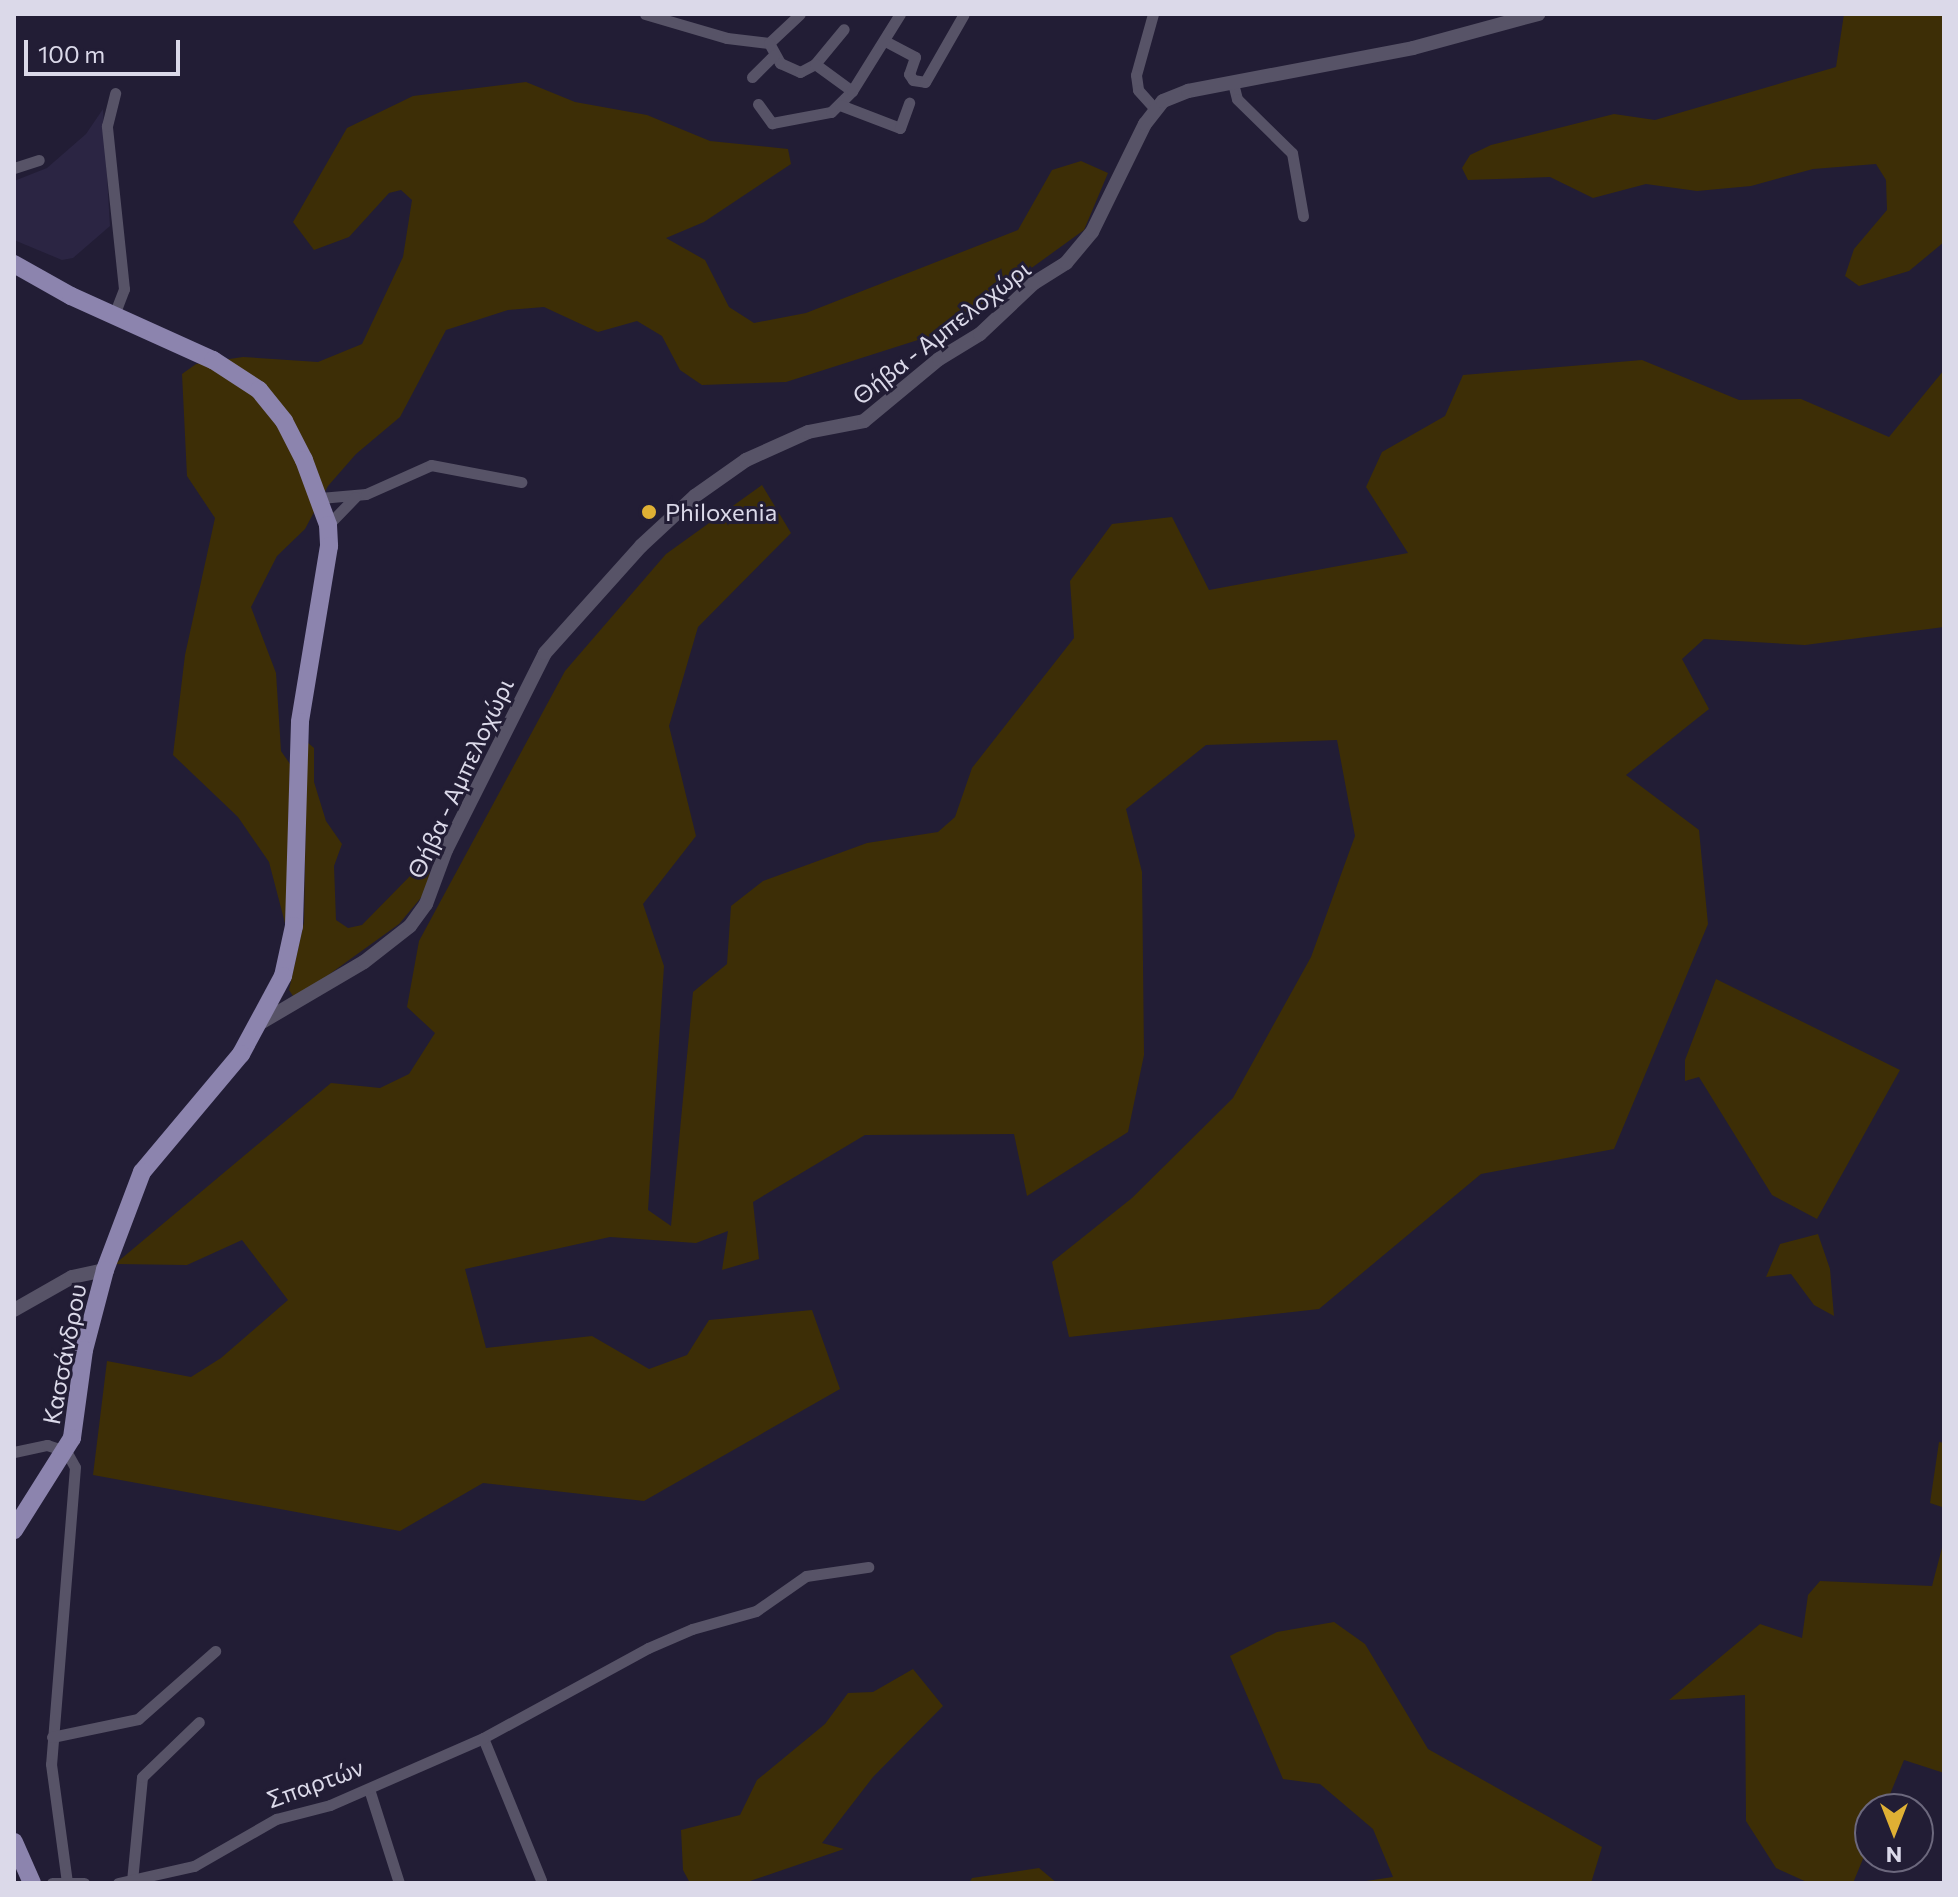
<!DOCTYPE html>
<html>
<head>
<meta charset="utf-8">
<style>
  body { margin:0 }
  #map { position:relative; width:1958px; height:1897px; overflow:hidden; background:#221d35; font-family:Commissioner,sans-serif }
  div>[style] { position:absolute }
  .built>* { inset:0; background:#2b2543 }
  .green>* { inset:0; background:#3d2e06 }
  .minor>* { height:11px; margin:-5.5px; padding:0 5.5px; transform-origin:5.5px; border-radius:5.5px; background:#575367 }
  .tertiary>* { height:14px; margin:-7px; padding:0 7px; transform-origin:7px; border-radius:7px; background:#575367 }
  .primary>* { height:18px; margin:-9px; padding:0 9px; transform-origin:9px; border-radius:9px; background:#8c84ae }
  .dots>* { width:22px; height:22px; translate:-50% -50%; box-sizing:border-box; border:4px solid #221d35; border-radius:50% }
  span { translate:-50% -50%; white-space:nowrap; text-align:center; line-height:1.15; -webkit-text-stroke:6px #221d35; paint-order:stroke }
  .street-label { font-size:24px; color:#dbd9e9 }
  .poi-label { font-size:24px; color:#dbd9e9 }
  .left { translate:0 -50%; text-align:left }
  .frame { position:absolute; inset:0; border:16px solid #dbd9e9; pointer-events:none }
  .north { position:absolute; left:1854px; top:1793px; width:80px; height:80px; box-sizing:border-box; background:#221d35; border:2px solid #6c687d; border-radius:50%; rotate:180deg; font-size:22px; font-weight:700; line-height:32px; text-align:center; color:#dbd9e9 }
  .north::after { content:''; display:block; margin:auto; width:28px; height:36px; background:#dfb034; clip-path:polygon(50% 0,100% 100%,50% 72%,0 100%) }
  .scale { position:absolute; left:24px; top:40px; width:156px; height:36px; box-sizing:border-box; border:4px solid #dbd9e9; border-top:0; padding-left:10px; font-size:24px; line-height:28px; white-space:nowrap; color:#dbd9e9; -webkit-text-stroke:6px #221d35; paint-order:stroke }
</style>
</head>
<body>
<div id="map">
  <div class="built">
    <i style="clip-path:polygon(103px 109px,110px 226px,73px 258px,62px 260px,14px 240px,14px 181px,47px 168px,86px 134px)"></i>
  </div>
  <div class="green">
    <i style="clip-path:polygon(1844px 14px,1944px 14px,1944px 242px,1909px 271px,1859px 286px,1845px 276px,1854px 249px,1887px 210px,1886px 180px,1876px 164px,1813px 169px,1751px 186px,1697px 191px,1646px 184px,1593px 198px,1550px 177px,1468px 180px,1462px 168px,1470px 155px,1491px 145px,1614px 114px,1655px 120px,1836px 67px)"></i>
    <i style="clip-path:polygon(526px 82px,575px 102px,647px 115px,710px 141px,788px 149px,791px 164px,704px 222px,666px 238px,705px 260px,729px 307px,754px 323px,806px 313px,1018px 230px,1052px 170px,1081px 161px,1108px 173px,1084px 230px,943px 332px,786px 382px,702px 385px,680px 370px,662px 336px,637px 321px,598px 332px,544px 307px,508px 310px,446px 330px,400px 417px,356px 454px,328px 486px,305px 529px,277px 556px,251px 607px,276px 673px,281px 751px,290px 764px,286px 927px,269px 862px,238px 817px,173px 755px,185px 655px,215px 518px,187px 476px,182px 374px,196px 364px,243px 357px,318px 362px,362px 344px,403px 257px,412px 200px,401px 190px,389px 193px,349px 237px,314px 250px,293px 222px,347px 128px,413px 96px)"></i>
    <i style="clip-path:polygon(1642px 360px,1739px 400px,1801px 399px,1889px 437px,1944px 370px,1944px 627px,1805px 645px,1704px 639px,1682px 659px,1709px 709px,1626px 775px,1699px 830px,1708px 924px,1614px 1149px,1481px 1174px,1319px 1309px,1069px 1337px,1052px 1262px,1132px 1198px,1233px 1098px,1311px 957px,1355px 836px,1337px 740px,1206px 745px,1126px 809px,1142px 872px,1144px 1055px,1128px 1132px,1027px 1196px,1014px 1134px,865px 1135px,753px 1202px,759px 1259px,722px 1270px,728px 1231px,696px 1243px,610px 1237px,465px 1269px,486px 1348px,592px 1336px,649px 1369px,687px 1355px,709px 1320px,812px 1310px,840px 1389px,644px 1501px,483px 1483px,400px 1531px,93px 1475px,107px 1361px,191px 1377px,221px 1358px,288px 1300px,242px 1240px,187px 1265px,115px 1264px,331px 1083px,380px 1088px,409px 1074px,435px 1033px,407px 1007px,419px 941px,565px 671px,666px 554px,762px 485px,791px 533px,698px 627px,669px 726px,696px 836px,643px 904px,664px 966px,648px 1210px,671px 1226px,693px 992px,727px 964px,731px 906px,763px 881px,867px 843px,938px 832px,955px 817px,972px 768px,1074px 638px,1070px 581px,1112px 524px,1172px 517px,1209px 590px,1408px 553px,1366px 487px,1382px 452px,1445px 416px,1463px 375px)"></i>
    <i style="clip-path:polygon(307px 742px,314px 748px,314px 782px,326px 821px,342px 844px,334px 866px,336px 920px,348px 928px,362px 925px,412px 874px,426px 866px,430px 872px,424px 894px,399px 924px,295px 999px,289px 990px,304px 922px)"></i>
    <i style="clip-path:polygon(1716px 979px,1900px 1070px,1817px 1219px,1772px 1195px,1699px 1077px,1685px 1081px,1685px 1060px)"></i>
    <i style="clip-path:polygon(1818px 1234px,1830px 1269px,1834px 1316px,1814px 1305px,1791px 1274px,1766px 1277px,1780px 1244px)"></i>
    <i style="clip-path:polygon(1939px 1442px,1944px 1443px,1944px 1773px,1904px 1760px,1884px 1809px,1870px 1809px,1870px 1842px,1853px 1883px,1809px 1883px,1776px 1868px,1746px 1821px,1745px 1695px,1669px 1700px,1760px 1624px,1802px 1638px,1808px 1595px,1820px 1581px,1932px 1586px,1943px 1544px,1942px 1507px,1930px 1503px)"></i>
    <i style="clip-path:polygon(1334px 1622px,1365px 1644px,1428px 1749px,1602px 1847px,1591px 1883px,1353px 1883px,1393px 1877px,1373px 1829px,1320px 1784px,1283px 1779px,1230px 1656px,1277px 1632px)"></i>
    <i style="clip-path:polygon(913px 1669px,943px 1706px,873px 1777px,822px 1843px,844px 1849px,744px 1883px,690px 1883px,683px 1870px,681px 1830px,740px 1815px,757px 1780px,825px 1724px,848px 1693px,873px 1692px)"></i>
    <i style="clip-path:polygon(1039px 1868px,1057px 1883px,969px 1883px,972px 1878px)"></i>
  </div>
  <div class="minor">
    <i style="left:645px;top:14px;width:85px;rotate:16.3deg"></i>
    <i style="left:727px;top:38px;width:42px;rotate:6.8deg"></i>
    <i style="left:769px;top:43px;width:42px;rotate:-43.1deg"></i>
    <i style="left:1153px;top:14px;width:63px;rotate:105.6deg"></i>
    <i style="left:1136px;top:75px;width:15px;rotate:82deg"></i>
    <i style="left:1138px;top:90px;width:25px;rotate:48deg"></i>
    <i style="left:885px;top:41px;width:34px;rotate:28deg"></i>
    <i style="left:915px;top:57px;width:18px;rotate:109deg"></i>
    <i style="left:909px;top:74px;width:7px;rotate:56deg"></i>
    <i style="left:913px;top:80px;width:12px;rotate:9deg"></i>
    <i style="left:925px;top:82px;width:78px;rotate:-60.2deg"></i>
    <i style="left:769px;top:43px;width:23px;rotate:61deg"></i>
    <i style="left:780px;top:63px;width:22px;rotate:24deg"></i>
    <i style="left:800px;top:72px;width:17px;rotate:-28deg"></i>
    <i style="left:815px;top:64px;width:45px;rotate:-50.4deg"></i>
    <i style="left:815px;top:64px;width:46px;rotate:36.1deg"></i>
    <i style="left:752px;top:77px;width:31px;rotate:-45deg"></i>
    <i style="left:1233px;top:83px;width:16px;rotate:76deg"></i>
    <i style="left:1237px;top:99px;width:77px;rotate:44.5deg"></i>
    <i style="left:1292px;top:153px;width:64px;rotate:80.1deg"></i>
    <i style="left:758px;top:104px;width:24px;rotate:54deg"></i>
    <i style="left:772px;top:123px;width:60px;rotate:-10.6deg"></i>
    <i style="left:831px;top:112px;width:30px;rotate:-45deg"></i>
    <i style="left:852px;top:91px;width:91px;rotate:-58.1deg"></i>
    <i style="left:840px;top:105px;width:64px;rotate:21deg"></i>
    <i style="left:900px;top:128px;width:27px;rotate:-70deg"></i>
    <i style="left:14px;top:168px;width:26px;rotate:-18deg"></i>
    <i style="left:114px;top:315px;width:28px;rotate:-69deg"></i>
    <i style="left:124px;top:289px;width:164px;rotate:-96deg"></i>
    <i style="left:107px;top:126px;width:34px;rotate:-76deg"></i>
    <i style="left:320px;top:498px;width:46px;rotate:-5deg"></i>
    <i style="left:366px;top:494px;width:71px;rotate:-24deg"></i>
    <i style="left:431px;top:465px;width:92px;rotate:10.7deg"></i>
    <i style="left:328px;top:525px;width:39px;rotate:-46deg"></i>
    <i style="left:14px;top:1452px;width:34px;rotate:-12deg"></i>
    <i style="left:47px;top:1445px;width:20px;rotate:18deg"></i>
    <i style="left:66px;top:1451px;width:18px;rotate:61deg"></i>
    <i style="left:75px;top:1467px;width:298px;rotate:94.6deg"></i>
    <i style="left:51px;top:1764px;width:120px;rotate:82.3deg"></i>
    <i style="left:52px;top:1737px;width:88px;rotate:-11.8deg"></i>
    <i style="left:138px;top:1719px;width:103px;rotate:-41.4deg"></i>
    <i style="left:369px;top:1789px;width:99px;rotate:72.3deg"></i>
    <i style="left:541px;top:1880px;width:153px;rotate:-112.2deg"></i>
    <i style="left:483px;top:1738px;width:188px;rotate:-28.6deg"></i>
    <i style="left:648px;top:1648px;width:48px;rotate:-23.4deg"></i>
    <i style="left:692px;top:1629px;width:66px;rotate:-15.7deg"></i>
    <i style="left:756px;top:1611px;width:61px;rotate:-35deg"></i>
    <i style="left:806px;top:1576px;width:63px;rotate:-8.3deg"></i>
    <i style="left:132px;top:1881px;width:104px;rotate:-84.5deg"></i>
    <i style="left:142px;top:1777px;width:79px;rotate:-44deg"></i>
    <i style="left:52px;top:1883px;width:32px"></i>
    <i style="left:118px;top:1883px;width:78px;rotate:-12.6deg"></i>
    <i style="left:194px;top:1866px;width:95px;rotate:-29.8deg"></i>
    <i style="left:276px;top:1819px;width:56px;rotate:-14.5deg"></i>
    <i style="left:330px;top:1805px;width:167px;rotate:-23.6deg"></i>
  </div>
  <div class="tertiary">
    <i style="left:262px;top:1022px;width:118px;rotate:-30.5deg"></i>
    <i style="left:364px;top:962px;width:58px;rotate:-38deg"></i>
    <i style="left:410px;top:926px;width:27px;rotate:-54deg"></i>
    <i style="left:426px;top:904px;width:58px;rotate:-69.7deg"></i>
    <i style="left:446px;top:850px;width:220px;rotate:-63.3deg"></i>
    <i style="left:545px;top:653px;width:144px;rotate:-48.1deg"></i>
    <i style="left:641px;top:546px;width:74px;rotate:-42.8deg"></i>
    <i style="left:695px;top:496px;width:62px;rotate:-35.2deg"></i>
    <i style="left:746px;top:460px;width:68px;rotate:-24.3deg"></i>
    <i style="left:808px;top:432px;width:57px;rotate:-11.1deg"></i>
    <i style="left:864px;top:421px;width:97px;rotate:-39.6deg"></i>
    <i style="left:939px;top:359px;width:48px;rotate:-31.4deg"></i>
    <i style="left:980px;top:334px;width:74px;rotate:-43.4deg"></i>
    <i style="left:1034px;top:283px;width:38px;rotate:-32deg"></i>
    <i style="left:1066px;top:263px;width:40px;rotate:-50deg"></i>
    <i style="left:1092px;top:232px;width:120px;rotate:-63.9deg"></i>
    <i style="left:1145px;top:124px;width:29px;rotate:-52deg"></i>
    <i style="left:1163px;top:101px;width:27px;rotate:-22deg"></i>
    <i style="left:1188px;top:91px;width:229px;rotate:-10.8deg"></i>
    <i style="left:1413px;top:48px;width:130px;rotate:-15.2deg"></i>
    <i style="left:14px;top:1310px;width:67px;rotate:-29.6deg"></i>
    <i style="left:72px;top:1277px;width:34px;rotate:-12deg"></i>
  </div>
  <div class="primary">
    <i style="left:14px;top:264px;width:65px;rotate:29.3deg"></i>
    <i style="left:71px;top:296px;width:156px;rotate:24.3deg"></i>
    <i style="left:213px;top:360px;width:55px;rotate:33.1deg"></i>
    <i style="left:259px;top:390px;width:40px;rotate:51deg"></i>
    <i style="left:284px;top:421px;width:44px;rotate:62.9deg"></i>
    <i style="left:304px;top:460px;width:69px;rotate:69.7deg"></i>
    <i style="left:328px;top:525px;width:21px;rotate:87deg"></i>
    <i style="left:329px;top:546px;width:178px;rotate:99.4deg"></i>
    <i style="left:300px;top:722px;width:204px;rotate:91.7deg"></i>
    <i style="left:294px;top:926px;width:51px;rotate:102.4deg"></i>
    <i style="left:283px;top:976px;width:89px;rotate:118.3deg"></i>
    <i style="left:241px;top:1054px;width:154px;rotate:130deg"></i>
    <i style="left:142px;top:1172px;width:105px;rotate:110.7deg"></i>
    <i style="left:105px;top:1270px;width:83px;rotate:104.7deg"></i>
    <i style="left:84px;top:1350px;width:89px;rotate:97.8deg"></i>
    <i style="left:72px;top:1438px;width:109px;rotate:122.2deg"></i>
    <i style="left:14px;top:1842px;width:45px;rotate:66.3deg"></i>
  </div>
  <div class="dots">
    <i style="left:649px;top:512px;background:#dfb034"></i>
  </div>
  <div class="street-label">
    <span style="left:941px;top:332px;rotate:-38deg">Θήβα - Αμπελοχώρι</span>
    <span style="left:460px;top:778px;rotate:-65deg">Θήβα - Αμπελοχώρι</span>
    <span style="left:64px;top:1354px;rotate:-79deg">Κασσάνδρου</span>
    <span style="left:315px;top:1783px;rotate:-20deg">Σπαρτών</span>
  </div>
  <div class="poi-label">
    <span class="left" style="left:665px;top:512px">Philoxenia</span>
  </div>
  <div class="frame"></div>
  <div class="north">N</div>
  <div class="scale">100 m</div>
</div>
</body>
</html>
